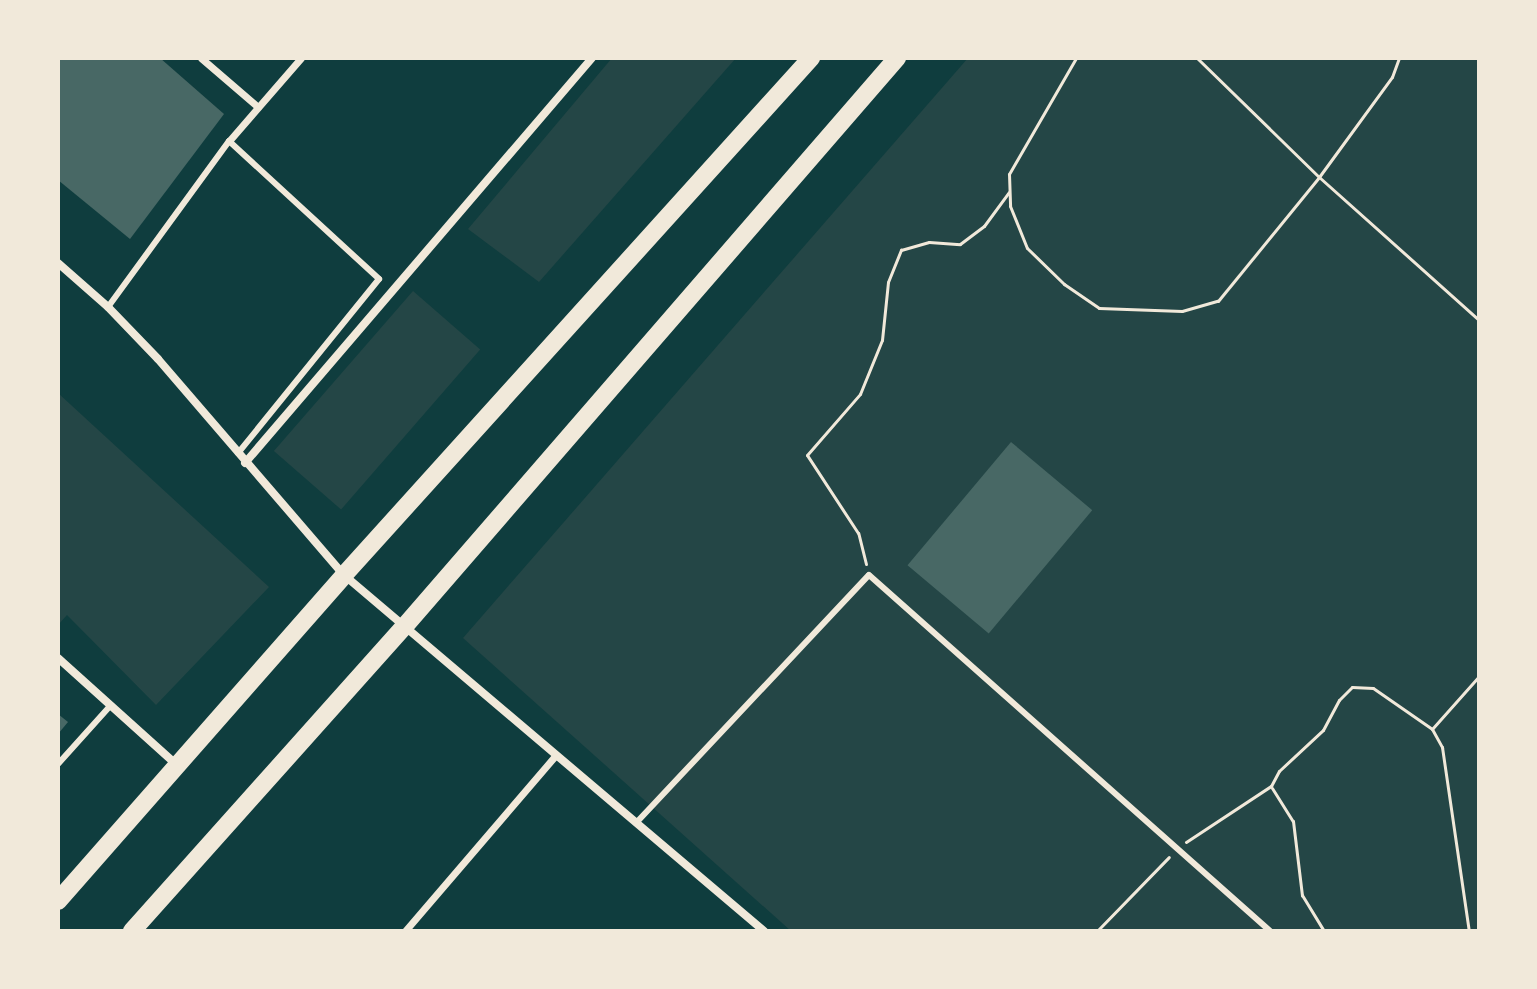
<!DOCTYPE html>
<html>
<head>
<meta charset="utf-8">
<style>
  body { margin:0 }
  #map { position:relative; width:1537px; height:989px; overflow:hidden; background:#0f3d3e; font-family:"Noto Sans",sans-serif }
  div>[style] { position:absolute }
  .green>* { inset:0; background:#244646; transform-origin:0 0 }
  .building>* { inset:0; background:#486865; transform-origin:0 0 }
  .path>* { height:3px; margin:-1.5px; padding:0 1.5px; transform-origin:1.5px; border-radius:1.5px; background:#f1e9da }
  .service>* { height:6px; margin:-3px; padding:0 3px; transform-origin:3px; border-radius:3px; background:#f1e9da }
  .pedestrian>* { height:7px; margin:-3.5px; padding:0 3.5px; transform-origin:3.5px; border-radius:3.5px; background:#f1e9da }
  .minor>* { height:8px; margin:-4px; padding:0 4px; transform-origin:4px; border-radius:4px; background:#f1e9da }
  .trunk>* { height:18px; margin:-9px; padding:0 9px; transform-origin:9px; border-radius:9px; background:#f1e9da }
  span { translate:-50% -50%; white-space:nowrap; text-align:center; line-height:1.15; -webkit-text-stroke:6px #f1e9da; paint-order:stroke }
  .frame { position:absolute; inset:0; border:60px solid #f1e9da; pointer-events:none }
</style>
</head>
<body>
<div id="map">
  <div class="green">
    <i style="clip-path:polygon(612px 58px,736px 58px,539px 282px,468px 229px)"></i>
    <i style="clip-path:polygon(968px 58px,1479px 58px,1479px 931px,791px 931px,463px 638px)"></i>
    <i style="left:413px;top:291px;width:89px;height:212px;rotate:41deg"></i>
    <i style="clip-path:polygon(58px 393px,269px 587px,156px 705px,67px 615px,58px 625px)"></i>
  </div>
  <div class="building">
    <i style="clip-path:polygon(58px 58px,160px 58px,224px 114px,130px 239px,58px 180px)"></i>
    <i style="left:1011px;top:442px;width:106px;height:161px;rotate:40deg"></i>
    <i style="clip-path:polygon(58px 714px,68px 722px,58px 734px)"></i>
  </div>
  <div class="path">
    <i style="left:1076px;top:58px;width:134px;rotate:120deg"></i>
    <i style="left:1009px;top:174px;width:32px;rotate:88deg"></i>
    <i style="left:1010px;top:206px;width:45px;rotate:68deg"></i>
    <i style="left:1027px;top:248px;width:52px;rotate:44.2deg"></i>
    <i style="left:1064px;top:284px;width:42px;rotate:34.4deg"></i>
    <i style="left:1099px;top:308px;width:83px;rotate:2.1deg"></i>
    <i style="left:1182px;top:311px;width:37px;rotate:-16deg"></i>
    <i style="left:1218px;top:301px;width:160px;rotate:-50.8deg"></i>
    <i style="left:1319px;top:177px;width:124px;rotate:-53.9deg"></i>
    <i style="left:1392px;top:77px;width:20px;rotate:-70deg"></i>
    <i style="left:1197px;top:58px;width:170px;rotate:44.3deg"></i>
    <i style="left:1319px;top:177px;width:215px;rotate:41.8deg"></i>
    <i style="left:866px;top:564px;width:32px;rotate:-104deg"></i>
    <i style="left:858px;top:533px;width:93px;rotate:-123.2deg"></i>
    <i style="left:807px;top:455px;width:81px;rotate:-49deg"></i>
    <i style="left:860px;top:394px;width:58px;rotate:-67.8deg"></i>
    <i style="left:882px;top:340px;width:58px;rotate:-84.1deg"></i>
    <i style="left:888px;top:282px;width:35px;rotate:-68deg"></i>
    <i style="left:901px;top:250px;width:29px;rotate:-16deg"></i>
    <i style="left:929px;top:242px;width:31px;rotate:4deg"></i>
    <i style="left:960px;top:244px;width:30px;rotate:-37deg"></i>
    <i style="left:984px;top:226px;width:42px;rotate:-53.7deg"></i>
    <i style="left:1432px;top:729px;width:21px;rotate:61deg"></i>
    <i style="left:1442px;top:747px;width:186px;rotate:81.7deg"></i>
    <i style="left:1272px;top:788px;width:39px;rotate:58deg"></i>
    <i style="left:1293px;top:821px;width:75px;rotate:83.1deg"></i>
    <i style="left:1302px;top:895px;width:42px;rotate:58.6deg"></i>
    <i style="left:1186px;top:842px;width:102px;rotate:-33.4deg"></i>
    <i style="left:1271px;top:786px;width:17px;rotate:-62deg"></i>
    <i style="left:1279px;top:771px;width:60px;rotate:-43deg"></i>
    <i style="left:1323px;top:730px;width:34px;rotate:-62deg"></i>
    <i style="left:1339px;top:700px;width:18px;rotate:-45deg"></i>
    <i style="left:1352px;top:687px;width:21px;rotate:3deg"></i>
    <i style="left:1373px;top:688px;width:72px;rotate:34.8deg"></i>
    <i style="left:1432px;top:729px;width:71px;rotate:-48.4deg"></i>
    <i style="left:1097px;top:931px;width:103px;rotate:-45.8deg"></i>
  </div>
  <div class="service">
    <i style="left:108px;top:307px;width:205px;rotate:-53.9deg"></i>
    <i style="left:229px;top:141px;width:204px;rotate:42.6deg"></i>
    <i style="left:379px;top:279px;width:224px;rotate:129deg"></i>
    <i style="left:58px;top:764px;width:79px;rotate:-48.1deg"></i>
    <i style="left:636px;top:823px;width:340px;rotate:-46.8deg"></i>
    <i style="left:869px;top:575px;width:536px;rotate:41.6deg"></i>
  </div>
  <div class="pedestrian">
    <i style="left:201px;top:58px;width:75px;rotate:40.7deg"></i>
    <i style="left:229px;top:141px;width:110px;rotate:-49.1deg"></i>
    <i style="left:405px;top:931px;width:232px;rotate:-49.4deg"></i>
  </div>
  <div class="minor">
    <i style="left:58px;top:263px;width:67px;rotate:41.3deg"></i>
    <i style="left:108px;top:307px;width:72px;rotate:46.1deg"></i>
    <i style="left:158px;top:359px;width:285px;rotate:49.3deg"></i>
    <i style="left:344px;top:575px;width:551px;rotate:40.29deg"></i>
    <i style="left:245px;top:463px;width:533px;rotate:-49.41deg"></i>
    <i style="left:58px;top:658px;width:160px;rotate:42deg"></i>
  </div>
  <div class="trunk">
    <i style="left:58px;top:901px;width:434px;rotate:-48.7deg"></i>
    <i style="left:344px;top:575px;width:697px;rotate:-47.91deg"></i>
    <i style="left:132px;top:931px;width:408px;rotate:-48.2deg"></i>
    <i style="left:404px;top:627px;width:753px;rotate:-49.09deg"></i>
  </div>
  <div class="frame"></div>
</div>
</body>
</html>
